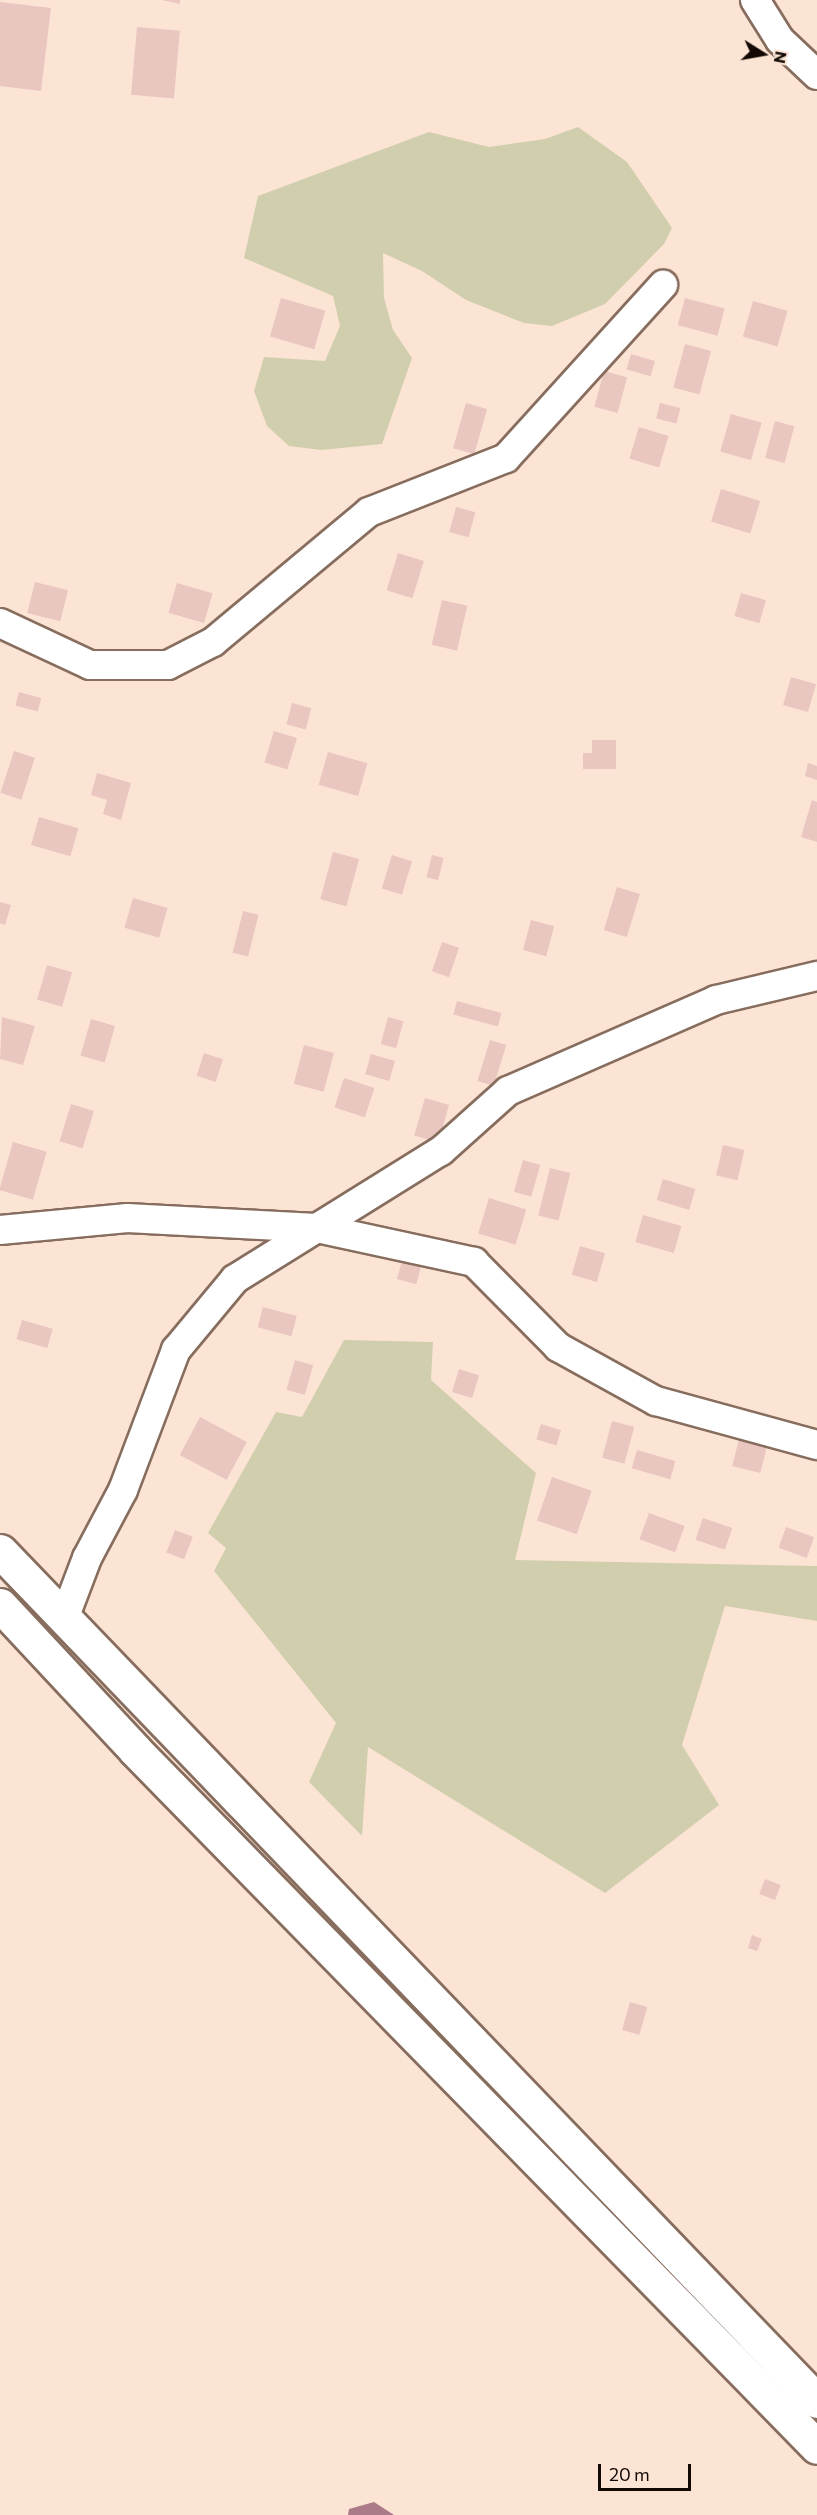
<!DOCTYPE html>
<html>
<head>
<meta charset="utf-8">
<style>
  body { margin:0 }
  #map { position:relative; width:817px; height:2515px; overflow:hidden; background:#fce4d5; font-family:Commissioner,sans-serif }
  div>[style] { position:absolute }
  .green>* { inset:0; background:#d1cead }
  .water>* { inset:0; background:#ac7b89 }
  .building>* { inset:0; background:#eac6c1; transform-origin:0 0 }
  .roads { filter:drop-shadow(2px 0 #876d5d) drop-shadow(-2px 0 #876d5d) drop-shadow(0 2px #876d5d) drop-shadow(0 -2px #876d5d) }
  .street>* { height:28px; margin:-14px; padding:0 14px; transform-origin:14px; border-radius:14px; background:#fff }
  .primary>* { height:33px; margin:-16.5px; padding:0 16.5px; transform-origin:16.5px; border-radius:16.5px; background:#fff }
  span { translate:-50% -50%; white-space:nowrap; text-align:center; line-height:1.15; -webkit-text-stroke:6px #fce4d5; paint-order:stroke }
  .north { position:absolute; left:733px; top:24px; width:60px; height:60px; -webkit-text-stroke:4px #fce4d5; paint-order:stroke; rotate:101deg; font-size:16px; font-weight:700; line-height:24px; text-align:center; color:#120904 }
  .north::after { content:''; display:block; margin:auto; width:21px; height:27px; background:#120904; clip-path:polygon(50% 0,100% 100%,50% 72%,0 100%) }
  .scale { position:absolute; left:598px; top:2464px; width:93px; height:27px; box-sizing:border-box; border:3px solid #120904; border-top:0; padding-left:8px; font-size:18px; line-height:21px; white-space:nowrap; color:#120904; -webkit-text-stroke:4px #fce4d5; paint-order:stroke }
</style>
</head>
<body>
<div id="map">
  <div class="green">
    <i style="clip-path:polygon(578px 127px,627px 162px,672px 228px,664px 244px,605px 304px,552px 326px,524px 323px,466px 300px,422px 271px,383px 253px,384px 298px,393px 330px,412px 358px,382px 444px,321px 450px,289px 446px,267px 426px,254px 391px,264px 357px,325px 361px,340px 326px,333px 296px,244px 258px,258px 196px,429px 132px,489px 147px,545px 139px)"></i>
    <i style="clip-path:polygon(344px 1340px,433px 1342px,431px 1380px,536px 1473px,515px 1560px,817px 1566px,817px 1621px,725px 1606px,682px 1745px,719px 1805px,605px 1893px,368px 1747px,362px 1836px,309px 1782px,336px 1723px,214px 1571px,226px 1548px,208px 1533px,276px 1412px,302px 1417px)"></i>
  </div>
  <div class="water">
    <i style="clip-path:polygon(374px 2502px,394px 2515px,348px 2515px,349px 2509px)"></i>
  </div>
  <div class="building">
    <i style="clip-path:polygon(162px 0,180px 0,180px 4px)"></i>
    <i style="clip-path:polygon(0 2px,51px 8px,41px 91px,0 86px)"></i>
    <i style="left:137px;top:27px;width:43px;height:68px;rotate:5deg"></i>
    <i style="left:281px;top:298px;width:46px;height:40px;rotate:16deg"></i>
    <i style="left:685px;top:298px;width:41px;height:28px;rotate:15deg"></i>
    <i style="left:753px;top:301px;width:36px;height:37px;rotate:16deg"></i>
    <i style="left:685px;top:344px;width:27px;height:45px;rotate:15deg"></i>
    <i style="left:631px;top:354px;width:25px;height:16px;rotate:16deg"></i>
    <i style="left:604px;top:371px;width:24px;height:37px;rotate:15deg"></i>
    <i style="left:466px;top:403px;width:22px;height:47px;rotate:16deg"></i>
    <i style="left:660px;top:403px;width:21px;height:16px;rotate:14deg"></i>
    <i style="left:731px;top:414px;width:32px;height:39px;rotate:16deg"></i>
    <i style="left:775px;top:421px;width:20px;height:38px;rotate:15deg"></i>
    <i style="left:639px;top:427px;width:31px;height:33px;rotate:17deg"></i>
    <i style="left:721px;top:489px;width:41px;height:34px;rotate:17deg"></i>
    <i style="left:456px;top:507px;width:20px;height:26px;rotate:15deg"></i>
    <i style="left:398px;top:553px;width:27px;height:39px;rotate:17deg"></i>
    <i style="left:35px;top:582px;width:34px;height:32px;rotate:14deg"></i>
    <i style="left:177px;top:583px;width:37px;height:31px;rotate:16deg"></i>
    <i style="left:741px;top:593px;width:26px;height:24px;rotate:16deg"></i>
    <i style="left:442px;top:600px;width:26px;height:46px;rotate:13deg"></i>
    <i style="left:791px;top:677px;width:26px;height:29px;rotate:16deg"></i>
    <i style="left:19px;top:692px;width:23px;height:14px;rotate:15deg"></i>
    <i style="left:292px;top:703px;width:20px;height:22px;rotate:15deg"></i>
    <i style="left:274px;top:731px;width:24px;height:33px;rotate:17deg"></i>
    <i style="clip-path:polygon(592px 740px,616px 740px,616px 769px,583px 769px,583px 753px,592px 753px)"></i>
    <i style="left:14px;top:751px;width:22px;height:44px;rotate:18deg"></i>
    <i style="left:328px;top:752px;width:41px;height:34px;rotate:16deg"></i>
    <i style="clip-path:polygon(808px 763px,817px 766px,817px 780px,805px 776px)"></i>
    <i style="clip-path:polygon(97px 773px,131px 783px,121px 820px,103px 814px,107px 800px,91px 795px)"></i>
    <i style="clip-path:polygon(812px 800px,817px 802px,817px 842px,801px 837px)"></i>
    <i style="left:39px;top:817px;width:41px;height:29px;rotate:16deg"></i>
    <i style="left:333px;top:852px;width:27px;height:49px;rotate:15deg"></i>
    <i style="left:392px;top:855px;width:21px;height:35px;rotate:17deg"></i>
    <i style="left:432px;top:855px;width:12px;height:23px;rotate:14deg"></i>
    <i style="left:617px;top:887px;width:24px;height:45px;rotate:17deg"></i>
    <i style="left:133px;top:898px;width:36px;height:31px;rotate:16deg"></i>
    <i style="clip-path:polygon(0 902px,11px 905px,5px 925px,0 923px)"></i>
    <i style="left:243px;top:911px;width:16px;height:43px;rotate:14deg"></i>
    <i style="left:531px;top:920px;width:24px;height:31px;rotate:15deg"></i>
    <i style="left:442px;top:942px;width:18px;height:31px;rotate:19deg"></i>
    <i style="left:47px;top:965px;width:26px;height:36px;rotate:16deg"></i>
    <i style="left:457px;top:1001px;width:46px;height:14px;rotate:15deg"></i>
    <i style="clip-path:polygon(2px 1017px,35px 1026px,23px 1065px,0 1059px)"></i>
    <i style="left:388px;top:1017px;width:16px;height:28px;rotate:15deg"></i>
    <i style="left:91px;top:1019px;width:25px;height:38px;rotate:16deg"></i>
    <i style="left:490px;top:1040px;width:17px;height:43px;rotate:17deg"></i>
    <i style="left:304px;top:1045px;width:31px;height:40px;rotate:15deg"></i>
    <i style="left:204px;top:1053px;width:20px;height:24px;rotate:18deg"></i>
    <i style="left:371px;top:1054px;width:25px;height:21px;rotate:16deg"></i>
    <i style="left:344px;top:1078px;width:32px;height:31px;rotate:18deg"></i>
    <i style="left:425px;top:1098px;width:25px;height:39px;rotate:16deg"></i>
    <i style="left:71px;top:1104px;width:24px;height:39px;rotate:17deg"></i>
    <i style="left:13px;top:1142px;width:35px;height:50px;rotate:16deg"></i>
    <i style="left:723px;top:1145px;width:22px;height:31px;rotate:13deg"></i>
    <i style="left:523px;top:1160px;width:18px;height:33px;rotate:16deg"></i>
    <i style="left:550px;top:1168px;width:21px;height:49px;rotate:14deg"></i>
    <i style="left:663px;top:1179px;width:34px;height:22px;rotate:17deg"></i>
    <i style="left:489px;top:1198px;width:39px;height:37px;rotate:17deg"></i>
    <i style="left:643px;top:1215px;width:40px;height:28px;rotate:16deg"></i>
    <i style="left:580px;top:1246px;width:26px;height:30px;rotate:16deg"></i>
    <i style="left:404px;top:1253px;width:20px;height:27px;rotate:15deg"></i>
    <i style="left:263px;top:1307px;width:35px;height:21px;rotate:15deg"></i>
    <i style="left:22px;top:1320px;width:32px;height:20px;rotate:16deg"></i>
    <i style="left:295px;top:1360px;width:19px;height:31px;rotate:16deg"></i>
    <i style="left:459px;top:1369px;width:21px;height:24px;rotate:17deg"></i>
    <i style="left:200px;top:1417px;width:53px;height:43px;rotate:28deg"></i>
    <i style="left:612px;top:1421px;width:23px;height:38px;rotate:15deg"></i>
    <i style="left:541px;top:1424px;width:21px;height:16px;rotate:17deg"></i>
    <i style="left:740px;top:1435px;width:29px;height:32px;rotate:14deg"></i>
    <i style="left:637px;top:1450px;width:40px;height:19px;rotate:16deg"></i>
    <i style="left:552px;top:1477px;width:42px;height:46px;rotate:19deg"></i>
    <i style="left:649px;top:1513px;width:38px;height:28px;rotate:20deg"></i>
    <i style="left:703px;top:1518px;width:31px;height:23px;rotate:19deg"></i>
    <i style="left:786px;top:1527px;width:30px;height:22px;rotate:20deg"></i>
    <i style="left:175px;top:1530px;width:19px;height:24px;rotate:21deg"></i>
    <i style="left:765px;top:1879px;width:17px;height:16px;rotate:21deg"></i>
    <i style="clip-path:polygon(752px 1935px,762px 1939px,757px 1951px,748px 1948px)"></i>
    <i style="left:630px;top:2002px;width:18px;height:29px;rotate:16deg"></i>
  </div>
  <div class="roads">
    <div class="street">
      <i style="left:755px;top:0;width:47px;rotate:58deg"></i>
      <i style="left:780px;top:40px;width:51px;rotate:43.4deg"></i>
      <i style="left:0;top:623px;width:99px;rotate:25deg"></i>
      <i style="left:90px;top:665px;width:78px"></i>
      <i style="left:168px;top:665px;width:51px;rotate:-27.1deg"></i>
      <i style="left:213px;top:642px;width:203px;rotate:-39.8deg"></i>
      <i style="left:369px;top:512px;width:147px;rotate:-21.5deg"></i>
      <i style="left:506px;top:458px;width:234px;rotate:-47.8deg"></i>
      <i style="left:0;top:1230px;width:128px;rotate:-5.4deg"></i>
      <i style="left:127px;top:1218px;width:190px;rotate:3deg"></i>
      <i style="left:317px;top:1228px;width:161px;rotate:12.2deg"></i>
      <i style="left:474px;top:1262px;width:120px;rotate:45.3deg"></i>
      <i style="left:558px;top:1347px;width:112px;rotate:28.9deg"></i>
      <i style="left:656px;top:1401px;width:167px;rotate:15.3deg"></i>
      <i style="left:65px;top:1616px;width:62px;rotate:-69.2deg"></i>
      <i style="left:87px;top:1558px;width:77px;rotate:-62.1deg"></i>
      <i style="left:123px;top:1490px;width:150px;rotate:-69.3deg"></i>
      <i style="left:176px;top:1350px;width:92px;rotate:-50.3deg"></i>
      <i style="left:235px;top:1279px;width:243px;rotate:-31.9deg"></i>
      <i style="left:441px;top:1151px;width:90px;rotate:-41.8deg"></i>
      <i style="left:508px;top:1091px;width:227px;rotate:-23.6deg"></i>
      <i style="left:716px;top:1000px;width:104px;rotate:-13.4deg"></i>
    </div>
    <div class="primary">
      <i style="left:0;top:1551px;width:1179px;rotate:46.13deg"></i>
      <i style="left:0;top:1605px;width:198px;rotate:47deg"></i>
      <i style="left:135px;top:1750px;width:975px;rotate:45.62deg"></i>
    </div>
  </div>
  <div class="north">N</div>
  <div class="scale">20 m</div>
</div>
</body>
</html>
